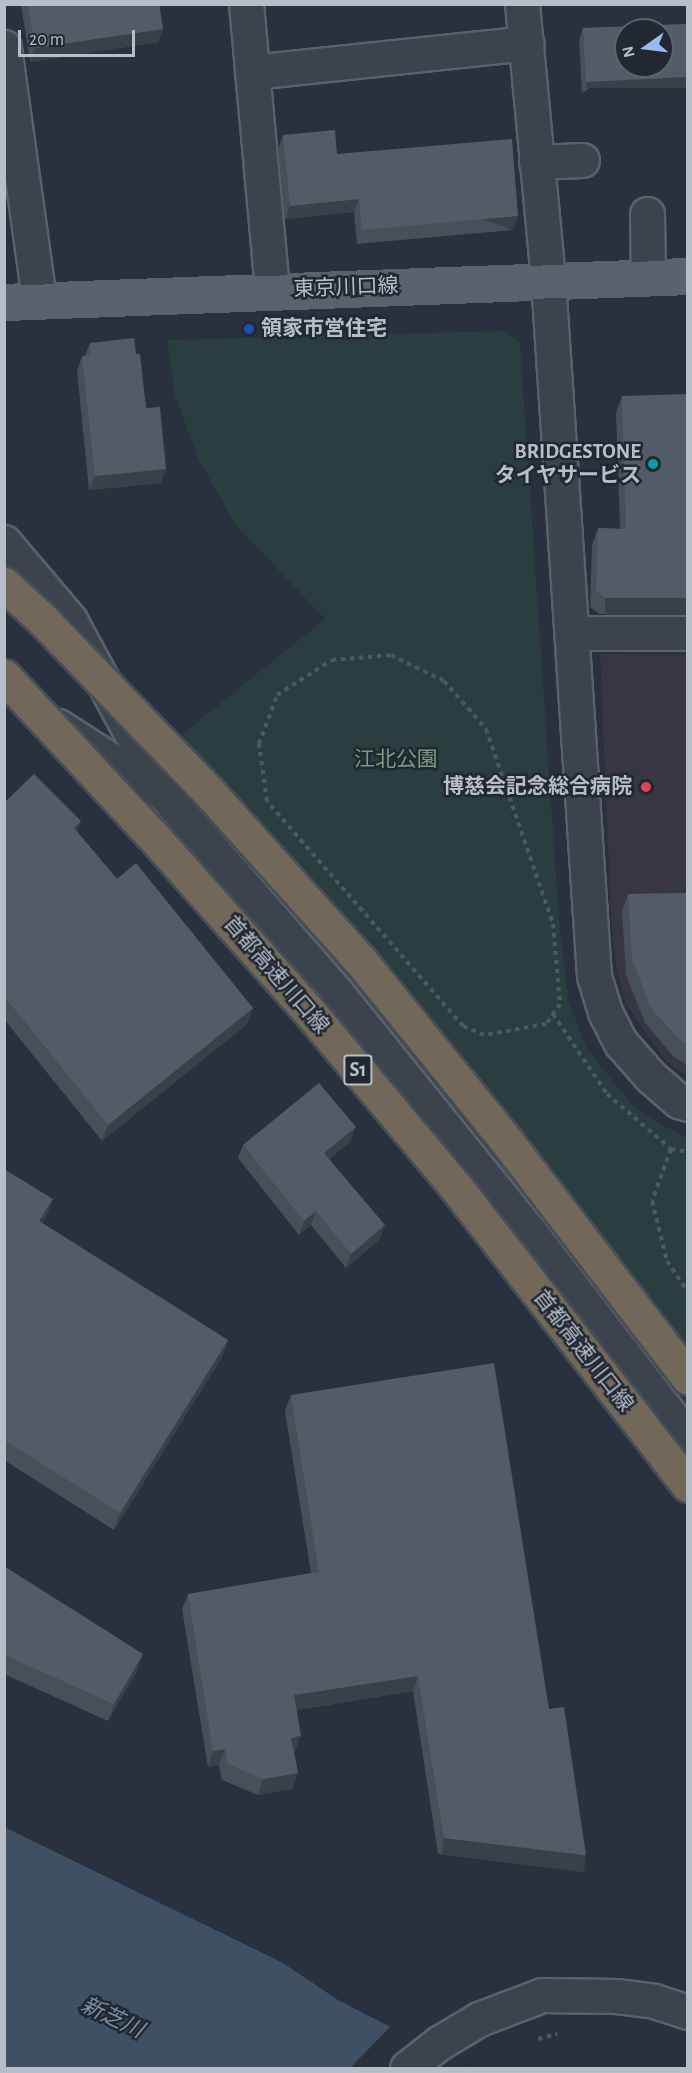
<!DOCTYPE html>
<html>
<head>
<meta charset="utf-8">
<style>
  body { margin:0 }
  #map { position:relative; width:692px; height:2073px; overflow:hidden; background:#28313d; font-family:"Alegreya Sans","Noto Sans JP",sans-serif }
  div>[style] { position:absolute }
  .medical>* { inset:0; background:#373642 }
  .green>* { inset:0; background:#2b3e3f }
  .water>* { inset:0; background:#405064 }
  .pier>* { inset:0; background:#28313d }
  .path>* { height:4px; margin-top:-2px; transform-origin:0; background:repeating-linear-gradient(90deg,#4a5b5d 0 4.5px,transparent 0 9px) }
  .roads { filter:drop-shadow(2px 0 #5a616b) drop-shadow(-2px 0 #5a616b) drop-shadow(0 2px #5a616b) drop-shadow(0 -2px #5a616b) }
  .minor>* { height:33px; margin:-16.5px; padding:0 16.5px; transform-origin:16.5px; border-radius:16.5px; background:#3c434d }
  .major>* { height:33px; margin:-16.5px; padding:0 16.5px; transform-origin:16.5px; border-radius:16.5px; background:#5a626d }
  .bridges { filter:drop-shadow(2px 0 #474e58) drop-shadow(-2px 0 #474e58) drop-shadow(0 2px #474e58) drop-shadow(0 -2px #474e58) }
  .highway-bridge>* { height:33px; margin:-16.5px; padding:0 16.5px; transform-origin:16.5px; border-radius:16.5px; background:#72685a }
  .wall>* { inset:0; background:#474f59 }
  .shaded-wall>* { inset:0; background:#394048; transform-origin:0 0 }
  .building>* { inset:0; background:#525c67 }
  .dots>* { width:16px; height:16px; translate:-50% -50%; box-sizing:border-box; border:3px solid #212832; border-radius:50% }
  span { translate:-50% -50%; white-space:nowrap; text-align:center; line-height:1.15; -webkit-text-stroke:5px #212832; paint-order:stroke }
  .shield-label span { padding:2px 4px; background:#212832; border:2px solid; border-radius:4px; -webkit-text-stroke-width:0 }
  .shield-label { font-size:20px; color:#b8bec8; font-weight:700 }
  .street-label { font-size:21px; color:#b8bec8 }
  .poi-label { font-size:21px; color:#b8bec8; font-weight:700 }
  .left { translate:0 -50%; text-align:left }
  .right { translate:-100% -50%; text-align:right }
  .park-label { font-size:21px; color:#799b81 }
  .water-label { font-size:22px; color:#7c90a7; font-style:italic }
  .frame { position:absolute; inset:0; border:6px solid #b8bec8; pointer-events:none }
  .north { position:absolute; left:614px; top:18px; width:60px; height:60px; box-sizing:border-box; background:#212832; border:2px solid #5d646e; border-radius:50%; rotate:256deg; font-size:16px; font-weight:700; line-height:24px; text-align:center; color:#b8bec8 }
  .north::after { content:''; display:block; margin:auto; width:21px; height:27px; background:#99bbec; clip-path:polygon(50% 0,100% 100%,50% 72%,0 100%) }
  .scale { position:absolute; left:18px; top:30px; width:117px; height:27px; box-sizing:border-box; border:3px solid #b8bec8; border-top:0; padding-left:8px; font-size:18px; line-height:21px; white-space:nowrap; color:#b8bec8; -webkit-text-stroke:4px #212832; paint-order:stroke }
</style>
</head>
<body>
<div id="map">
  <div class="medical">
    <i style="clip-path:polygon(600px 654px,687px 655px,687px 1075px,666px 1062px,626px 1004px,616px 966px,611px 919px)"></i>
  </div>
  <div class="green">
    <i style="clip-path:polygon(505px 331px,520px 344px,559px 919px,568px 1000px,587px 1049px,637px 1110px,687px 1139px,687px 1371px,180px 736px,325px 619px,236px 525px,199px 460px,175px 396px,167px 340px)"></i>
  </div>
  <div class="water">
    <i style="clip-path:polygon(4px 1827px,283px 1963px,338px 2000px,470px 2068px,5px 2068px)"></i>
  </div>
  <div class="pier">
    <i style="clip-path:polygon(392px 2025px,471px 2066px,473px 2068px,350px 2068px)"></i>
  </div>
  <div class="path">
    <i style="left:391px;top:655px;width:59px;rotate:26.1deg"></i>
    <i style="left:444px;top:681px;width:64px;rotate:48.8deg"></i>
    <i style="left:486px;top:729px;width:206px;rotate:71deg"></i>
    <i style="left:553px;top:924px;width:80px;rotate:85deg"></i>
    <i style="left:560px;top:1004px;width:24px;rotate:125deg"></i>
    <i style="left:546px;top:1024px;width:63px;rotate:169.9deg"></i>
    <i style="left:484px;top:1035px;width:23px;rotate:-157deg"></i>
    <i style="left:463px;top:1026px;width:298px;rotate:-131.1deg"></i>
    <i style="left:267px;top:801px;width:58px;rotate:-98deg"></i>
    <i style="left:259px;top:744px;width:52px;rotate:-69.8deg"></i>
    <i style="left:277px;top:695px;width:65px;rotate:-32.5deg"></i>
    <i style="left:332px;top:660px;width:59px;rotate:-4.8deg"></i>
    <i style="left:553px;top:1014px;width:97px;rotate:56deg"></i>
    <i style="left:607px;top:1094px;width:84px;rotate:40.7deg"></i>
    <i style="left:671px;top:1149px;width:17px;rotate:10deg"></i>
    <i style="left:671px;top:1149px;width:55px;rotate:110.1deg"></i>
    <i style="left:652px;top:1201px;width:62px;rotate:76deg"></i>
    <i style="left:667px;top:1261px;width:37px;rotate:56deg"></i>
    <i style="left:538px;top:2039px;width:20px;rotate:-15deg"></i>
  </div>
  <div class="roads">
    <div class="minor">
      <i style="left:246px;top:4px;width:288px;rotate:84.8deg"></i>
      <i style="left:522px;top:4px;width:277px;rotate:84.6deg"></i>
      <i style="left:548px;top:280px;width:698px;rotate:86.22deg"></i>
      <i style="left:594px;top:976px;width:38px;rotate:73deg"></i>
      <i style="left:605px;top:1012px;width:35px;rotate:63deg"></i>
      <i style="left:621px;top:1043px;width:45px;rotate:48.6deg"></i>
      <i style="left:651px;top:1077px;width:37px;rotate:41deg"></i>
      <i style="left:679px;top:1101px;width:9px;rotate:18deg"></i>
      <i style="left:4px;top:47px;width:255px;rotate:82.1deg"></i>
      <i style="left:252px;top:72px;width:276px;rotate:-6deg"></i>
      <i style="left:536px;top:162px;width:46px;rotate:-2.5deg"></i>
      <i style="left:647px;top:214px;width:63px;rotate:89.1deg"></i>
      <i style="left:4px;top:542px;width:102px;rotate:49.8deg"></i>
      <i style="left:70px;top:620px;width:196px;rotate:61.7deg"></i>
      <i style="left:163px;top:793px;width:264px;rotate:49deg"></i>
      <i style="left:336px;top:992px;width:307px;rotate:51.1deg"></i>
      <i style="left:529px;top:1231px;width:261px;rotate:52.5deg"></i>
      <i style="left:573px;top:633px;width:115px"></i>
      <i style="left:58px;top:726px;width:122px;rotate:32.7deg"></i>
      <i style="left:407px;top:2068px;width:41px;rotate:-38deg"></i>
      <i style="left:439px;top:2043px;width:47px;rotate:-31deg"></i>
      <i style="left:479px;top:2019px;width:67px;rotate:-20.9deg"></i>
      <i style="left:542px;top:1995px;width:74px;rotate:0.8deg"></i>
      <i style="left:616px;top:1996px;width:38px;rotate:7deg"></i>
      <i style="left:654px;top:2001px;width:36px;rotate:18deg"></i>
    </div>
    <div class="major">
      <i style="left:4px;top:302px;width:684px;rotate:-2.18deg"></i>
    </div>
  </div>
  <div class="bridges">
    <div class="highway-bridge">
      <i style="left:4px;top:584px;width:53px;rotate:42.7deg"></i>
      <i style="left:43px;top:620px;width:239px;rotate:46deg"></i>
      <i style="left:209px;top:792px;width:226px;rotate:48.1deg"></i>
      <i style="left:360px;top:960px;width:235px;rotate:51deg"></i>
      <i style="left:508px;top:1143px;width:296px;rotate:52.5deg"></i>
      <i style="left:4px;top:676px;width:217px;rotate:47.1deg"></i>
      <i style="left:152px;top:835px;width:233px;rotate:48.3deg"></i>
      <i style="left:307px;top:1009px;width:231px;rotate:50.1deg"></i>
      <i style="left:455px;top:1186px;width:379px;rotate:52.1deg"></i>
    </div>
  </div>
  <div class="wall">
    <i style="clip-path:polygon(21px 4px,159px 4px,163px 29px,158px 42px,30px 62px)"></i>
    <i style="clip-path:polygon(687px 24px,582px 93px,579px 40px,583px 28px)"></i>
    <i style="clip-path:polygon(283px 135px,337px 154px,513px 230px,357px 244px,354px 212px,285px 219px,278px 149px)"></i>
    <i style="clip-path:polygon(90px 343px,136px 354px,161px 483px,89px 490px,77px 371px,82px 356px,85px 356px)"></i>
    <i style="clip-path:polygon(622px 396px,687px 614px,599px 614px,590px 607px,592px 545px,598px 528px,620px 529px,616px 413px)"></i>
    <i style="clip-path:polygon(4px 803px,77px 832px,117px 879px,253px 1008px,247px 1024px,102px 1141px,4px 1019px)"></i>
    <i style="clip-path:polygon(687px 893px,687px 1065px,674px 1057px,645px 1023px,626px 975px,622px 911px,628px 894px)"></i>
    <i style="clip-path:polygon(351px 1141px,329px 1159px,380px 1239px,346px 1268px,311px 1225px,299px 1235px,238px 1158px,243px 1145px)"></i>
    <i style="clip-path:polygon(4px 1169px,47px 1215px,42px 1223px,228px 1340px,222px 1357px,114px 1530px,4px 1460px)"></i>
    <i style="clip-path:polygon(291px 1395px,549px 1709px,586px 1855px,580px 1871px,438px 1854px,413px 1691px,297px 1710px,295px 1752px,294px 1752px,298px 1773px,292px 1789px,258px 1795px,222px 1780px,219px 1765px,208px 1767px,182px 1609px,188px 1594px,311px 1573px,285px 1411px)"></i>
    <i style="clip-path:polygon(4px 1566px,137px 1671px,108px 1721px,4px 1674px)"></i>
  </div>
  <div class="shaded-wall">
    <i style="clip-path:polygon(163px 29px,158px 42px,30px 62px,35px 48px)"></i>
    <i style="left:687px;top:77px;width:11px;height:101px;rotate:90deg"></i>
    <i style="clip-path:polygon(359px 199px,354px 212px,285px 219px,290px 206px)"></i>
    <i style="left:518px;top:216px;width:15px;height:157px;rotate:110deg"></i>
    <i style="clip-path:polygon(166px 469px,161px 483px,89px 490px,95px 476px)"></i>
    <i style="left:605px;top:598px;width:82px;height:17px"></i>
    <i style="clip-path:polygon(81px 821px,75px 837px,74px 828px)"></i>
    <i style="clip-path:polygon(253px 1008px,247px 1024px,102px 1141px,108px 1125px)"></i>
    <i style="clip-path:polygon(356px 1127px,351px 1141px,319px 1167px,324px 1153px)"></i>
    <i style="clip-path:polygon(53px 1199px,47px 1215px,33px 1237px,39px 1221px)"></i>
    <i style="clip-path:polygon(316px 1211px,311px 1225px,299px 1235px,304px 1221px)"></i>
    <i style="clip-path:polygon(385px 1225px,380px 1239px,346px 1268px,351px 1254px)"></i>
    <i style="clip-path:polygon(228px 1340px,222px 1357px,114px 1530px,120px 1513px)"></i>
    <i style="clip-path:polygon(143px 1654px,137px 1671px,108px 1721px,114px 1704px)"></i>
    <i style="clip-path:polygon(418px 1676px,413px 1691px,289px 1711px,294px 1695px)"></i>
    <i style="clip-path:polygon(301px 1736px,295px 1752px,286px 1754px,291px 1738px)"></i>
    <i style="clip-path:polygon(225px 1749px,219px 1765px,208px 1767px,213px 1751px)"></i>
    <i style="clip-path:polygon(298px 1773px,292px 1789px,258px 1795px,263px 1779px)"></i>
    <i style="left:444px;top:1838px;width:143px;height:17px;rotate:7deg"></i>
  </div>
  <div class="building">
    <i style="clip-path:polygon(28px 4px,159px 4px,163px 29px,35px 48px)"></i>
    <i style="clip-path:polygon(evenodd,687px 24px,687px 77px,586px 82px,583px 28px,687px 24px,626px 30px,662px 30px,662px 66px,626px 66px,626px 30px)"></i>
    <i style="clip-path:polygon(335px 130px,337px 154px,512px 139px,518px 216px,362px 230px,359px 199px,290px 206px,283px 135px)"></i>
    <i style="clip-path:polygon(134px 338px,136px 354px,140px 354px,146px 408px,160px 407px,166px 469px,95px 476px,82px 356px,91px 355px,90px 343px)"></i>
    <i style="clip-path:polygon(687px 394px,687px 598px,605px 598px,596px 591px,598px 528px,626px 529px,622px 396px)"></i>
    <i style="clip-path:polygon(34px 774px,81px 821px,74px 828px,117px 879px,136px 863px,253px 1008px,108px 1125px,4px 996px,4px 968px,7px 966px,4px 963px,4px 803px)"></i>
    <i style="clip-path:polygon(687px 893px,687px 1045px,680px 1040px,650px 1007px,632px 958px,628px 894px)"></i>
    <i style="clip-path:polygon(319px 1083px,356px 1127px,324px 1153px,385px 1225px,351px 1254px,316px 1211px,304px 1221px,243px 1145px)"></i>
    <i style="clip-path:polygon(4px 1169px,53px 1199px,39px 1221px,228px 1340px,120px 1513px,4px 1440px)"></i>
    <i style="clip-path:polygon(494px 1363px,549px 1709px,564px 1707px,586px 1855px,444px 1838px,418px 1676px,294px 1695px,301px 1736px,291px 1738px,298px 1773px,263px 1779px,228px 1764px,225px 1749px,213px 1751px,188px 1594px,319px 1572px,291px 1395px)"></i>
    <i style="clip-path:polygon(4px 1566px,143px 1654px,114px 1704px,4px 1655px)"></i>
  </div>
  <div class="dots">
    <i style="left:249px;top:329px;background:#1a4fb4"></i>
    <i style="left:653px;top:464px;background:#0f9aa8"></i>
    <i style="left:646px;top:787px;background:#e0444e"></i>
  </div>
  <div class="shield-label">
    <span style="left:358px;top:1070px">S1</span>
  </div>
  <div class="street-label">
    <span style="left:346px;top:288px;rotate:-2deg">東京川口線</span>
    <span style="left:276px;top:975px;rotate:49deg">首都高速川口線</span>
    <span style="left:583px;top:1351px;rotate:52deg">首都高速川口線</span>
  </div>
  <div class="poi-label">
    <span class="left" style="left:261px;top:329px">領家市営住宅</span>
    <span class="right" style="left:641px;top:464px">BRIDGESTONE<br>タイヤサービス</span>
    <span class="right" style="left:632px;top:787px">博慈会記念総合病院</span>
  </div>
  <div class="park-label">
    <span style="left:396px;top:760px">江北公園</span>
  </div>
  <div class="water-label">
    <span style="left:112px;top:2018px;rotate:25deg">新芝川</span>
  </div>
  <div class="frame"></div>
  <div class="north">N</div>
  <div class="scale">20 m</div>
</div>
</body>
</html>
